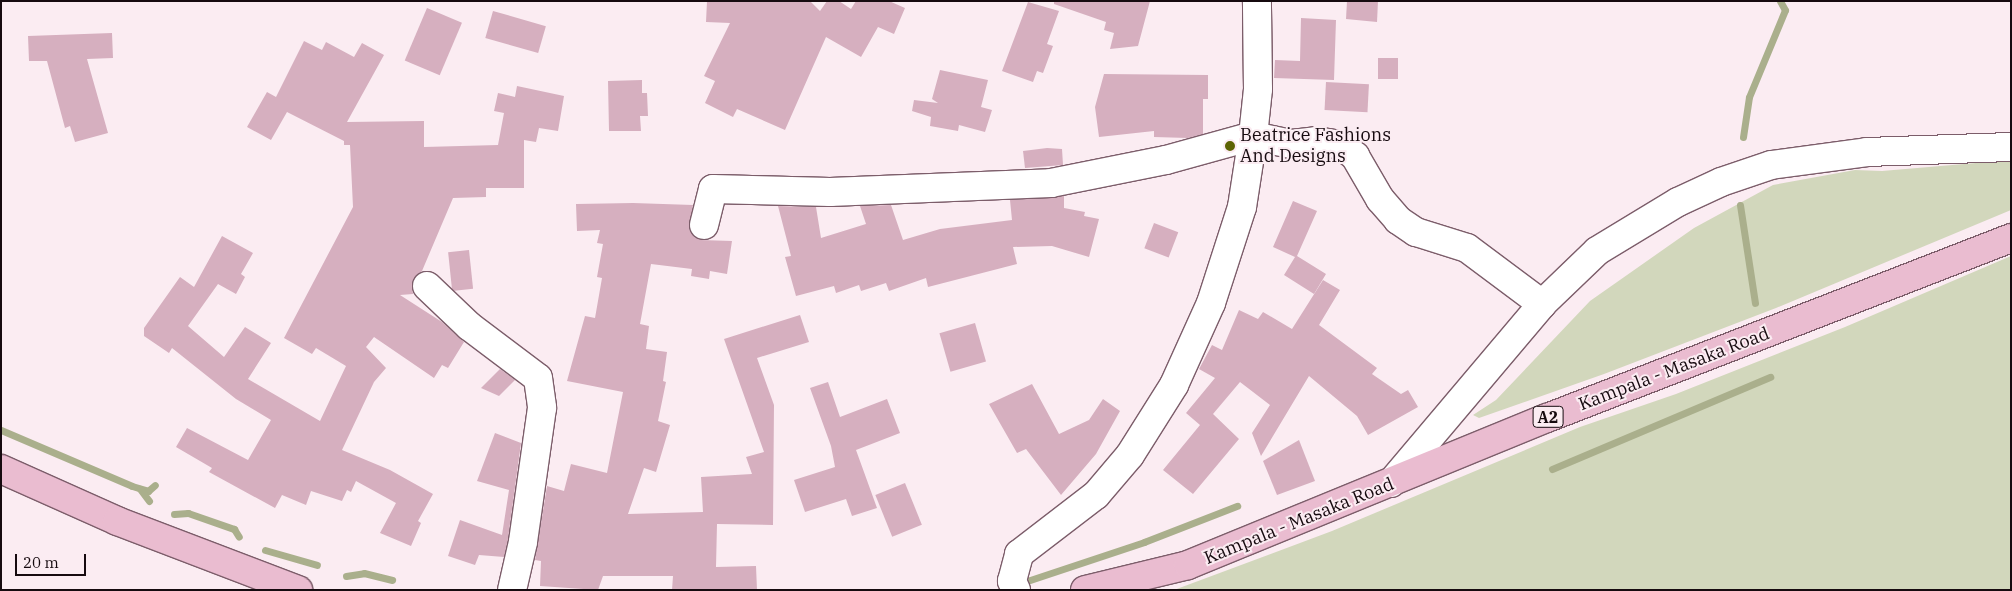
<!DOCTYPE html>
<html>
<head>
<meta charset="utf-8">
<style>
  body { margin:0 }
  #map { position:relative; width:2012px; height:591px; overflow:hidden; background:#fbecf2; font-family:"IBM Plex Serif",serif }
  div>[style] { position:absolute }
  .green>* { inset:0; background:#d2d7bc }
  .stream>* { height:7px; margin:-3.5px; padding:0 3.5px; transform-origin:3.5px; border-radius:3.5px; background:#aaaf8c }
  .building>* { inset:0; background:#d6afbf; transform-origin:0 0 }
  .roads { filter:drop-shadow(1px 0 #7c5d6a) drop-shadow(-1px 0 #7c5d6a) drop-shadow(0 1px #7c5d6a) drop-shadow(0 -1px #7c5d6a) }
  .minor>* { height:28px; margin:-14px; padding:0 14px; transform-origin:14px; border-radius:14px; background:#fff }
  .tertiary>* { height:28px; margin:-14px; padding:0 14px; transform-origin:14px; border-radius:14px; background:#fff }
  .primary>* { height:28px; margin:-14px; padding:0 14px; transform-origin:14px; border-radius:14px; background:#eabcd0 }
  .dots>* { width:14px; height:14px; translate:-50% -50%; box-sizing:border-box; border:2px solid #fbecf2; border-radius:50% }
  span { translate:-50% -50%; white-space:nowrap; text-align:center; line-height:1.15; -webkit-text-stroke:4px #fbecf2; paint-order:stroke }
  .shield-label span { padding:1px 4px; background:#fbecf2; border:1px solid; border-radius:4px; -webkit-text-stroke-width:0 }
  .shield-label { font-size:16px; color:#160a0f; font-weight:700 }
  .poi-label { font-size:18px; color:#160a0f }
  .left { translate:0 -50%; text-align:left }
  .street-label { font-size:18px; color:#160a0f }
  .frame { position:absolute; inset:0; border:2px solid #160a0f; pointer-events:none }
  .scale { position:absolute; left:15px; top:554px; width:71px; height:22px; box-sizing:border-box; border:2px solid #160a0f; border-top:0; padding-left:6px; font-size:15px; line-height:18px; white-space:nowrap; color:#160a0f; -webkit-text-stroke:4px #fbecf2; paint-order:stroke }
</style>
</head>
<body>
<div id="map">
  <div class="green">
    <i style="clip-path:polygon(2011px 160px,2011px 210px,1776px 308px,1604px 374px,1479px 418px,1473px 415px,1496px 400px,1590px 301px,1694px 228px,1773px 185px,1855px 170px,1882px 171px)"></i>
    <i style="clip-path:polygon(2011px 256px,2011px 590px,1174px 590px,1332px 531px,1580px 427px,1676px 394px,1845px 327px)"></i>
  </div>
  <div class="stream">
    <i style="left:1743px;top:137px;width:40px;rotate:-81.5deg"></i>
    <i style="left:1749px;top:97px;width:94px;rotate:-67.5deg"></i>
    <i style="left:1785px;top:10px;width:10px;rotate:-119deg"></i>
    <i style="left:1740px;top:205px;width:99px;rotate:81.3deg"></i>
    <i style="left:1px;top:430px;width:142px;rotate:23.1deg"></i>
    <i style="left:132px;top:486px;width:17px;rotate:17deg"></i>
    <i style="left:148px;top:491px;width:9px;rotate:-41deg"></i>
    <i style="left:1552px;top:469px;width:237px;rotate:-22.9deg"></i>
    <i style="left:140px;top:489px;width:15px;rotate:53deg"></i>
    <i style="left:174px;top:514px;width:14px;rotate:-4deg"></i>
    <i style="left:188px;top:513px;width:49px;rotate:19.2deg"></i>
    <i style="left:234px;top:529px;width:9px;rotate:58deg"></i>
    <i style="left:265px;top:550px;width:54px;rotate:16.1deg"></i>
    <i style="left:346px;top:576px;width:18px;rotate:-9deg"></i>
    <i style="left:364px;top:573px;width:29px;rotate:14deg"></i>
    <i style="left:1021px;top:583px;width:130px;rotate:-18.4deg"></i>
    <i style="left:1144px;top:542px;width:100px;rotate:-21.2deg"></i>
  </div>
  <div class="building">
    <i style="clip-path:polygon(707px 1px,810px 1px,820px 11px,827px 1px,839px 1px,851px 9px,856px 1px,889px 1px,905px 8px,894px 34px,878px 27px,861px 57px,826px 37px,785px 130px,737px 109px,733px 117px,705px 103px,715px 81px,704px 76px,730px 23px,706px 22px)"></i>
    <i style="clip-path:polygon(1054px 1px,1150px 1px,1138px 46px,1110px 49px,1114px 33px,1104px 30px,1106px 22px,1054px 4px)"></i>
    <i style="clip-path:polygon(1347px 1px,1378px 1px,1377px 22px,1346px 19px)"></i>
    <i style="clip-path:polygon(1028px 2px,1059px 11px,1047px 44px,1053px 46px,1043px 73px,1037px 71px,1033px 82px,1002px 71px)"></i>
    <i style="left:427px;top:8px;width:38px;height:57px;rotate:23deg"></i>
    <i style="left:493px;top:11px;width:55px;height:28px;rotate:16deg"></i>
    <i style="clip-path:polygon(1301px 18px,1336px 20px,1334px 80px,1274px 78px,1275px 60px,1300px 61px)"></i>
    <i style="clip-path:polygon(112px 33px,113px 58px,87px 59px,108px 133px,75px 142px,70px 126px,65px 128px,47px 61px,29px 61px,28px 36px)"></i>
    <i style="clip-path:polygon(304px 41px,322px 50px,326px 42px,354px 57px,362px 43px,384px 55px,347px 122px,424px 121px,424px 147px,498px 145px,504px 113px,494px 111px,498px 93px,515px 97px,517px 86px,564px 96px,558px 131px,539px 128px,536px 142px,524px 140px,524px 188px,486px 188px,486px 197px,453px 198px,422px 271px,412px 282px,413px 294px,400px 295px,442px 322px,464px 342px,448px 368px,442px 365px,434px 378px,374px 337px,366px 347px,386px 368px,374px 382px,342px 450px,390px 470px,433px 494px,418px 521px,421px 523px,411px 546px,380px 533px,396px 503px,356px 481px,351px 492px,347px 490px,342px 501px,311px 491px,306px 505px,282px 495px,275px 508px,209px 472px,212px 468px,176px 447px,187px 428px,248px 460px,271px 420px,236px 399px,172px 348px,169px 353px,144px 336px,144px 328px,180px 277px,194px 287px,222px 236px,253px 253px,241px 274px,245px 277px,236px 294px,218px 284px,188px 326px,224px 357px,245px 327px,271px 343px,248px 379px,320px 421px,346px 366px,316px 348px,312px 354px,284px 338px,353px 207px,350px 145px,344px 145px,344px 141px,287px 112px,271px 140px,247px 127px,267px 92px,276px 97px)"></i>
    <i style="left:1378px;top:58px;width:20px;height:21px"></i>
    <i style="clip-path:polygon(940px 70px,988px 80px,981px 107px,992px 110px,985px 132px,959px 125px,958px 131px,930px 126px,931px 117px,912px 111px,914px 100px,938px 103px,932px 99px)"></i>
    <i style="clip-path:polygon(1104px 74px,1208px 75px,1208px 99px,1203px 99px,1203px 134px,1188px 138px,1154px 137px,1154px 131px,1099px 137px,1095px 107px)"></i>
    <i style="clip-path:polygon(642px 80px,642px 93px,647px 93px,648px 116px,640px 116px,641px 131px,609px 131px,608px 81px)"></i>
    <i style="left:1326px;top:82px;width:43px;height:28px;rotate:3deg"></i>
    <i style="clip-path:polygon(1047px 148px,1062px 149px,1063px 165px,1025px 168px,1023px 151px)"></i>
    <i style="clip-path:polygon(1064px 196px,1064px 208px,1085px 212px,1084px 216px,1099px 219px,1089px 257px,1052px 246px,1013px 247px,1017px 264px,928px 287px,926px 278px,889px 291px,886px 283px,861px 291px,859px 285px,836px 293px,834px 286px,796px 296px,785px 257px,791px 256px,778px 206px,816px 207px,821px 238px,866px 224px,860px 206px,891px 205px,903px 240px,940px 229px,1012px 220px,1010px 200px)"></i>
    <i style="clip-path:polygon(1293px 201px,1317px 211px,1297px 256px,1326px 274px,1314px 294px,1284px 275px,1295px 257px,1273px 247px)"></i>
    <i style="clip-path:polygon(633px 203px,693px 205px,689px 229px,694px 237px,701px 240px,732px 241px,727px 274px,710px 271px,709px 279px,691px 276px,692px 269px,651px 264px,640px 324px,649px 326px,646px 349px,667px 352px,663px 381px,666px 382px,658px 421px,670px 425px,656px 472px,644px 468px,628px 514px,703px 512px,701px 477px,752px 474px,746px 457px,764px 452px,724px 339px,800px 315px,809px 342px,757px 358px,774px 405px,773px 525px,717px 524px,716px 567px,756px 566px,757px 590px,672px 590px,673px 576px,603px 576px,598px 590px,540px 586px,541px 561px,535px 560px,547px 486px,564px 491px,571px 464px,607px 473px,623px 392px,567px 381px,585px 316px,595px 318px,602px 278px,597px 277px,603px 244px,597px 243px,600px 230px,577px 231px,576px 204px)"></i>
    <i style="left:1154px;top:223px;width:26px;height:27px;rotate:21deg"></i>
    <i style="left:469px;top:250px;width:39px;height:21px;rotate:84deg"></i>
    <i style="clip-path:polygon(1323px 280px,1340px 290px,1319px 325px,1377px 368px,1372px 374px,1401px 394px,1408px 390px,1418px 407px,1368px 435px,1357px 416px,1309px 376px,1261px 456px,1252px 433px,1270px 405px,1240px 382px,1213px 414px,1239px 439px,1193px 494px,1163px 470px,1200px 425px,1186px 413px,1215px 378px,1199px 369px,1212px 345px,1222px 350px,1239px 310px,1258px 319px,1263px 312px,1292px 329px)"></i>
    <i style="left:975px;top:323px;width:40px;height:37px;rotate:74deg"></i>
    <i style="clip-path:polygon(500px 369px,515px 380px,499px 396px,481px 388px)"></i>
    <i style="clip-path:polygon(828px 382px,840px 417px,887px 399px,900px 433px,856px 450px,877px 508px,852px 516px,846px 499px,805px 512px,794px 480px,835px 467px,831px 446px,810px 388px)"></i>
    <i style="clip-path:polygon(1032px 384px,1059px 434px,1089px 420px,1103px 399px,1120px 411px,1096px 454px,1061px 495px,1026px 449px,1017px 453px,989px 404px)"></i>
    <i style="clip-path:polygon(495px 433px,521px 443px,508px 539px,504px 557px,479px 555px,475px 565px,448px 556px,460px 520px,502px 535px,509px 490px,477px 481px)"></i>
    <i style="clip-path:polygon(1299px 440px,1315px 481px,1277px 495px,1263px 461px)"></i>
    <i style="left:905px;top:483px;width:45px;height:32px;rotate:68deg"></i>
  </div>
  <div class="roads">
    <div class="minor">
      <i style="left:704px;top:225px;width:37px;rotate:-76deg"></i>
      <i style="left:713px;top:189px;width:117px;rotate:1.5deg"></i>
      <i style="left:830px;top:192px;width:221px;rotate:-2.3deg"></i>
      <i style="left:1051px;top:183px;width:117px;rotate:-11.3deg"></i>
      <i style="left:1166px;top:160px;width:90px;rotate:-15.4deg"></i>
      <i style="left:1253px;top:136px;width:40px;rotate:12deg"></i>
      <i style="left:1292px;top:144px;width:24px;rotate:-7deg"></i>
      <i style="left:1316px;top:141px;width:24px;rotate:9deg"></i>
      <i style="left:1340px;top:145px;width:19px;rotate:36deg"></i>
      <i style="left:1355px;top:156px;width:50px;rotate:59.8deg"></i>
      <i style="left:1380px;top:199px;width:28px;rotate:49deg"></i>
      <i style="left:1398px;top:220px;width:22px;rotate:34deg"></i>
      <i style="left:1416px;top:232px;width:53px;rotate:17.4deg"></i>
      <i style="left:1467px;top:248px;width:94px;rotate:36.7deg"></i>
      <i style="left:427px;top:286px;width:58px;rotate:43.6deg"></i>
      <i style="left:469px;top:326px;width:86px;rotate:37deg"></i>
      <i style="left:538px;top:378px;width:30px;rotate:82deg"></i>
      <i style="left:542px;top:408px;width:135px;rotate:98.1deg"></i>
      <i style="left:523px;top:542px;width:49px;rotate:102.9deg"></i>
      <i style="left:1391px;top:483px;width:234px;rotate:-49.8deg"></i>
      <i style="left:1542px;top:304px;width:76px;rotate:-43.9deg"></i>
      <i style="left:1597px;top:251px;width:95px;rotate:-31.2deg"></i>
      <i style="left:1678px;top:202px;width:47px;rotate:-24.9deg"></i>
      <i style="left:1721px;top:182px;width:53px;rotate:-18.8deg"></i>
      <i style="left:1771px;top:165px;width:97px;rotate:-7.7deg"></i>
      <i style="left:1867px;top:152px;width:144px;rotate:-2deg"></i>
    </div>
    <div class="tertiary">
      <i style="left:1016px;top:590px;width:10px;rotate:-114deg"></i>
      <i style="left:1012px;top:581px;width:28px;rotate:-75deg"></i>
      <i style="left:1019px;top:554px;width:97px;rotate:-37.5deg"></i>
      <i style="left:1096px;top:495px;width:52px;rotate:-49.6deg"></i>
      <i style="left:1130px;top:455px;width:83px;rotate:-57.8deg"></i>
      <i style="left:1174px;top:385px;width:90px;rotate:-65.7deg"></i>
      <i style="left:1211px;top:303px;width:101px;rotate:-72.1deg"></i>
      <i style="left:1242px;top:207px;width:72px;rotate:-81.2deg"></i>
      <i style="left:1253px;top:136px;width:47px;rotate:-83.9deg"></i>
      <i style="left:1258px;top:89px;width:88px;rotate:-90.7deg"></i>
    </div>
    <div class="primary">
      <i style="left:1px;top:469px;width:127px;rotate:24.1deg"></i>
      <i style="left:117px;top:521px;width:194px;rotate:20.9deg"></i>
      <i style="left:1085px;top:590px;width:106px;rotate:-13.6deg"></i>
      <i style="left:1188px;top:565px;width:388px;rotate:-22.3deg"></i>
      <i style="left:1547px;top:418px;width:498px;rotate:-21.2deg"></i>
    </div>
  </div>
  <div class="dots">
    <i style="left:1230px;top:146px;background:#5c6403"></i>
  </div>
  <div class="shield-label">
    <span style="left:1548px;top:417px">A2</span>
  </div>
  <div class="poi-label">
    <span class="left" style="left:1240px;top:146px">Beatrice Fashions<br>And Designs</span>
  </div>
  <div class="street-label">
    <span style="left:1674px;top:369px;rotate:-21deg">Kampala - Masaka Road</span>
    <span style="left:1299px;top:521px;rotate:-22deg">Kampala - Masaka Road</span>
  </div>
  <div class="frame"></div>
  <div class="scale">20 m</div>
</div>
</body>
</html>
